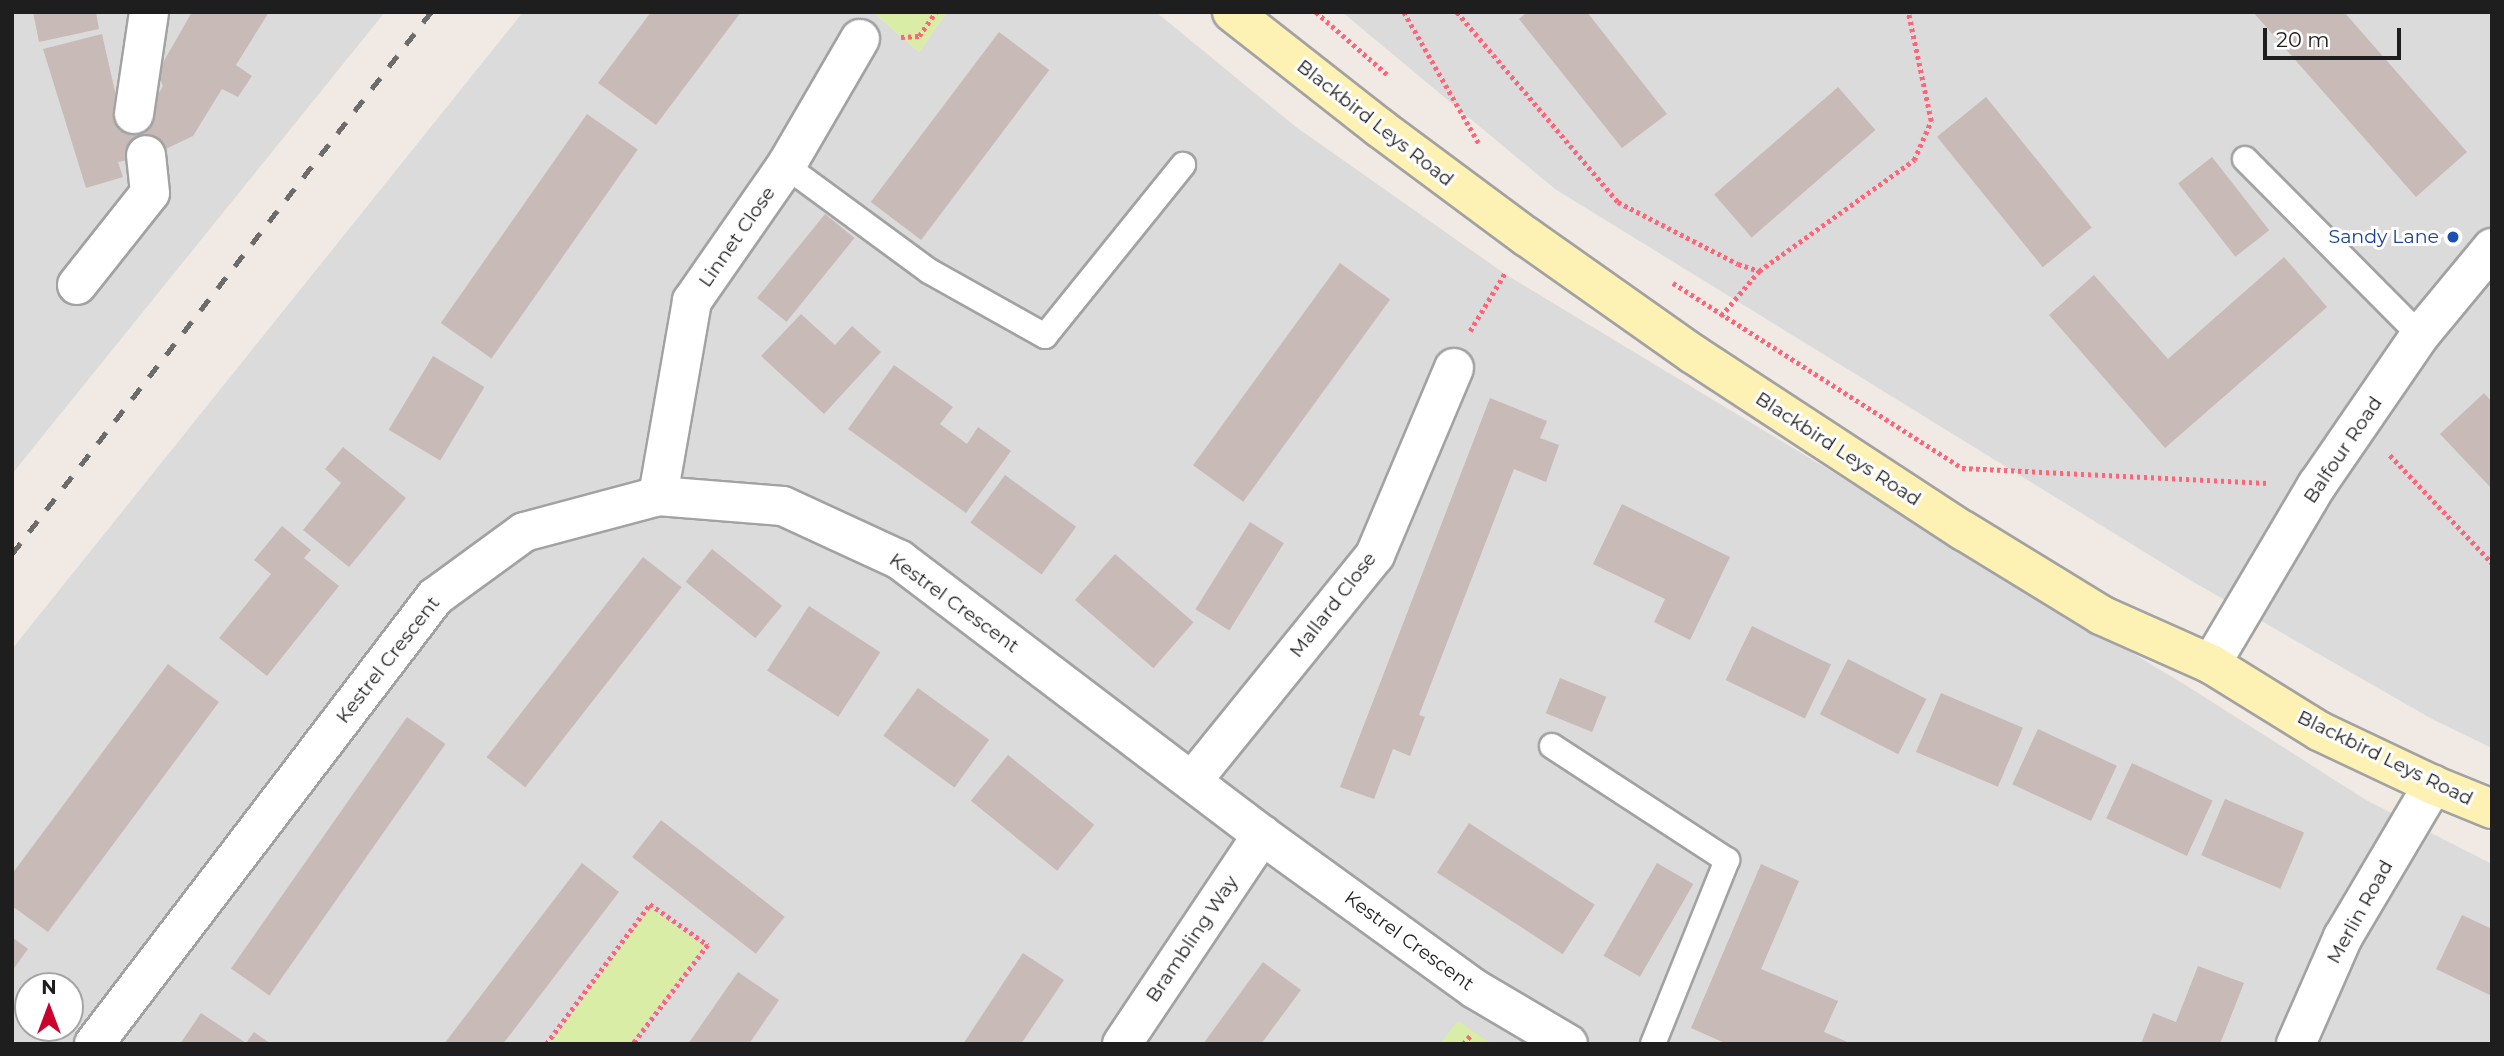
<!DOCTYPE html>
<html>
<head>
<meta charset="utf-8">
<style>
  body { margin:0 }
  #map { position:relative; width:2504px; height:1056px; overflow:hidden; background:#f0e9e4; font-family:Montserrat,sans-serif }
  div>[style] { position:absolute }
  .residential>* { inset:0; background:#dcdbdb }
  .grass>* { inset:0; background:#d9eda6 }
  .building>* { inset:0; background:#c8bab7; transform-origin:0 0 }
  .path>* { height:4.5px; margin-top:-2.25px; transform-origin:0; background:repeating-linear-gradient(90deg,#ff6578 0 3.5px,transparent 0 7px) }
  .roads { filter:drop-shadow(2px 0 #a2a2a2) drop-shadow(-2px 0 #a2a2a2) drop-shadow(0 2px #a2a2a2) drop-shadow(0 -2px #a2a2a2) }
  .lane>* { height:24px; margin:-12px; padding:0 12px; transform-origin:12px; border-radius:12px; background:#fff }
  .street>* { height:38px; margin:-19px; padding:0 19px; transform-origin:19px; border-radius:19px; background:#fff }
  .secondary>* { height:38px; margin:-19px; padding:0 19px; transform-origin:19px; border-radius:19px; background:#fdf1b4 }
  .rail>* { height:5px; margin-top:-2.5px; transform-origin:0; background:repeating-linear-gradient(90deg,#6c6c6c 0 14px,transparent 0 28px) }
  .dots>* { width:19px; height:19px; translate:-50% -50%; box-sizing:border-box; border:4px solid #fff; border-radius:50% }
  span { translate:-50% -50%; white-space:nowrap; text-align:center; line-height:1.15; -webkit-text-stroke:6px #fff; paint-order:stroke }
  .street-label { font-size:19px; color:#1e1e1e }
  .transit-label { font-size:19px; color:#164399 }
  .right { translate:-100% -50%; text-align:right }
  .frame { position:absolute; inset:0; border:14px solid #1e1e1e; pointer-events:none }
  .north { position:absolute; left:14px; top:972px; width:70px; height:70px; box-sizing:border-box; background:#fff; border:2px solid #a5a5a5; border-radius:50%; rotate:0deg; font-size:19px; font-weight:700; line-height:28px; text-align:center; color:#1e1e1e }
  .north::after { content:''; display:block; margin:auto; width:24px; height:32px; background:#cc002d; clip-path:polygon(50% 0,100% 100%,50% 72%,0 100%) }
  .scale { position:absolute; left:2263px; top:28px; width:138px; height:32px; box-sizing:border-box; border:4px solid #1e1e1e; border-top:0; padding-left:9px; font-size:21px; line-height:24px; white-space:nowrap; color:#1e1e1e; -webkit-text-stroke:5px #fff; paint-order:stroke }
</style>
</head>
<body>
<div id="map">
  <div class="residential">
    <i style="clip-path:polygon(12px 12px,385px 12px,12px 474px)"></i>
    <i style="clip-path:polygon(evenodd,523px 12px,873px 12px,919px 52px,947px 12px,1156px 12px,1296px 127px,1505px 274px,2187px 686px,2366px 800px,2492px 864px,2492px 1044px,12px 1044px,12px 649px,523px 12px,28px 986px,70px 986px,70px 1028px,28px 1028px,28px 986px)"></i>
    <i style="clip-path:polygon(1342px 12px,2492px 12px,2492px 748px,2432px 719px,2190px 580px,1555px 189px)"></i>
  </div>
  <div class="grass">
    <i style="clip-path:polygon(873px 12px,947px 12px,919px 52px)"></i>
    <i style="clip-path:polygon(650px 908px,704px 946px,630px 1044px,550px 1044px)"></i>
    <i style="clip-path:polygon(1458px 1021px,1474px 1032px,1492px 1044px,1440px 1044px)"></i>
  </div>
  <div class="building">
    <i style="clip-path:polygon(33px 12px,96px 12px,99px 29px,39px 42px)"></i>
    <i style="clip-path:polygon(192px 12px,269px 12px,236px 65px,252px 76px,238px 97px,222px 89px,193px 136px,153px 155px,118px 162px,123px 177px,86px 188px,43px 49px,102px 34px,121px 118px,152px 105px,163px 86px,157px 73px)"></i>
    <i style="clip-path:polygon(651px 12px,741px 12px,656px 125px,598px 83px)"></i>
    <i style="clip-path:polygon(1527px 12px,1587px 12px,1667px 114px,1622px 148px,1519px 19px)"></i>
    <i style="clip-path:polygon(2253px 12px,2344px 12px,2467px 152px,2416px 197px)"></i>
    <i style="left:999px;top:32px;width:63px;height:213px;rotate:37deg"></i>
    <i style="left:1838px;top:87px;width:57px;height:164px;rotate:49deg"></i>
    <i style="left:1986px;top:97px;width:168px;height:63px;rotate:51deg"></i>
    <i style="left:587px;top:114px;width:62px;height:255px;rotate:35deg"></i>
    <i style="left:2212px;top:157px;width:93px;height:43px;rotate:52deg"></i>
    <i style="left:825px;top:214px;width:38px;height:108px;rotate:39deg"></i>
    <i style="clip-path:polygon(2284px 257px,2327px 307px,2165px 448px,2049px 315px,2094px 275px,2168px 359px)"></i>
    <i style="left:1340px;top:263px;width:62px;height:250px;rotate:36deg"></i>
    <i style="clip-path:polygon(801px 314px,835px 345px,852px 326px,881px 352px,824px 414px,761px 356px)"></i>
    <i style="left:433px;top:356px;width:60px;height:86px;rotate:31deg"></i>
    <i style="clip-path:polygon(894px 365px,953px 407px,940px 424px,967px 444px,978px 427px,1011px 451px,966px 513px,848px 429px)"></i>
    <i style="clip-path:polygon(2484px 393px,2492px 402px,2492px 489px,2440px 434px)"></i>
    <i style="clip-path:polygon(1490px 398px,1547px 421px,1540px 438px,1559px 445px,1546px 482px,1514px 469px,1419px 715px,1425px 717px,1410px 756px,1393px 749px,1374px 799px,1340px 787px)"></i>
    <i style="clip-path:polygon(343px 447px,406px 498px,349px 567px,303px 530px,341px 483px,325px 469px)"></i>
    <i style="left:1005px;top:475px;width:88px;height:59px;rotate:36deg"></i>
    <i style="clip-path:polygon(1622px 504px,1730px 557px,1690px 640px,1654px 622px,1665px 599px,1593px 564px)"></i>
    <i style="left:1250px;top:522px;width:40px;height:103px;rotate:32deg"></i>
    <i style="clip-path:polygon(282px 526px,311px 550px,304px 558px,339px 586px,267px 676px,219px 638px,271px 574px,254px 560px)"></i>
    <i style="left:712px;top:549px;width:90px;height:42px;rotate:39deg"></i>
    <i style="left:1115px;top:554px;width:104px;height:61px;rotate:41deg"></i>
    <i style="left:643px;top:557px;width:49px;height:254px;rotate:38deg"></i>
    <i style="left:809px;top:606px;width:85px;height:77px;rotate:33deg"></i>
    <i style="left:1752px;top:626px;width:88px;height:60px;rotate:26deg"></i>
    <i style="left:1848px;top:659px;width:88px;height:62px;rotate:27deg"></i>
    <i style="clip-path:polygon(168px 664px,219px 702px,48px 932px,12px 906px,12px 874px)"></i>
    <i style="left:1560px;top:678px;width:50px;height:38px;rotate:22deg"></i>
    <i style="left:918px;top:688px;width:88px;height:59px;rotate:36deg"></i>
    <i style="left:1941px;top:693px;width:89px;height:64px;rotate:23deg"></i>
    <i style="left:407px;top:717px;width:47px;height:307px;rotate:35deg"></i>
    <i style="left:2038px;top:729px;width:87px;height:61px;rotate:25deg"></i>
    <i style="left:1008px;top:755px;width:111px;height:59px;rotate:39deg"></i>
    <i style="left:2132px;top:763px;width:89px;height:61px;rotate:25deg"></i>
    <i style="left:2225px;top:799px;width:86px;height:61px;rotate:23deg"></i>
    <i style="left:661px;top:820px;width:157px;height:47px;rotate:38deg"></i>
    <i style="left:1469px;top:823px;width:150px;height:59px;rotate:33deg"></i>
    <i style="clip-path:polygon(582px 863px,619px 892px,503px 1044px,444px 1044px)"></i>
    <i style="left:1657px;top:863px;width:42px;height:107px;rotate:30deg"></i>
    <i style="clip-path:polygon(1761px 864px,1799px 881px,1761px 969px,1838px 1001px,1824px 1032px,1852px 1044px,1727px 1044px,1691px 1028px)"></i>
    <i style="clip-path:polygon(2462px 915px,2492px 929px,2492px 996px,2436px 969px)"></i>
    <i style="clip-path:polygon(12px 937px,28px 949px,12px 971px)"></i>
    <i style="clip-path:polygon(1023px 953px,1064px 980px,1021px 1044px,963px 1044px)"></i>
    <i style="clip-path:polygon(1263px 962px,1301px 990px,1261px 1044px,1203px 1044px)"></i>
    <i style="clip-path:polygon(2198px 966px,2244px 983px,2220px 1044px,2141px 1044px,2153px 1013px,2176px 1022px)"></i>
    <i style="clip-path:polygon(738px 972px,779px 1000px,749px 1044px,688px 1044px)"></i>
    <i style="clip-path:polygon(201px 1013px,246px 1043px,254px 1032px,271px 1044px,180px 1044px)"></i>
  </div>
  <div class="path">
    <i style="left:1316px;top:12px;width:97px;rotate:41.2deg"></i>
    <i style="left:1404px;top:12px;width:153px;rotate:60.3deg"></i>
    <i style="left:1457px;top:12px;width:249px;rotate:49.7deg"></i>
    <i style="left:1618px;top:202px;width:135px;rotate:27.3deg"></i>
    <i style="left:1738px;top:264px;width:22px;rotate:18deg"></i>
    <i style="left:1759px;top:271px;width:191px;rotate:-35.6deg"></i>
    <i style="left:1914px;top:160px;width:43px;rotate:-66.4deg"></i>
    <i style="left:1931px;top:121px;width:111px;rotate:-101.9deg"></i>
    <i style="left:901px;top:37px;width:18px;rotate:-3deg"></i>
    <i style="left:919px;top:36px;width:29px;rotate:-55deg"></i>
    <i style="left:1673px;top:283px;width:343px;rotate:32.6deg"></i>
    <i style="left:1962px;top:468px;width:306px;rotate:2.8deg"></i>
    <i style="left:1721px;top:316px;width:59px;rotate:-49.8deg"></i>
    <i style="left:1470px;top:331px;width:68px;rotate:-58.9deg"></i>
    <i style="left:2390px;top:455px;width:149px;rotate:46.6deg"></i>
    <i style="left:546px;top:1044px;width:174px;rotate:-53.4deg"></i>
    <i style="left:650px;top:904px;width:71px;rotate:35.3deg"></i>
    <i style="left:708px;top:945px;width:124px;rotate:127.1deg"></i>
    <i style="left:1463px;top:1044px;width:11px;rotate:-49deg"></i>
  </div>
  <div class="roads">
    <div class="lane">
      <i style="left:2245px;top:159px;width:248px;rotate:45.2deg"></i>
      <i style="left:786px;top:166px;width:177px;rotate:36.3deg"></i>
      <i style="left:929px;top:271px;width:133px;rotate:29.3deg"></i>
      <i style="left:1045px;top:336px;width:220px;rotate:-51.1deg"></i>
      <i style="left:1552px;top:746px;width:209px;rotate:33.1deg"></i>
      <i style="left:1727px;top:860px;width:198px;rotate:111.9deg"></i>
    </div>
    <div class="street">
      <i style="left:134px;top:114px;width:103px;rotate:-81.6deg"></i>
      <i style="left:77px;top:285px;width:117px;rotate:-51.6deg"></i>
      <i style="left:150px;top:193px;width:38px;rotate:-96deg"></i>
      <i style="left:658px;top:496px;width:198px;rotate:-80.1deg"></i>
      <i style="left:692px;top:301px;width:165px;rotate:-55.2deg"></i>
      <i style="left:786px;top:166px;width:147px;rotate:-59.8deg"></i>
      <i style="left:2211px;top:664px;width:208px;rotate:-59.4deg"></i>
      <i style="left:2317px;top:485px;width:182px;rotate:-55.5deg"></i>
      <i style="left:2420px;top:335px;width:113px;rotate:-50.4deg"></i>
      <i style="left:1192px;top:781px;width:291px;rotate:-51deg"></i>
      <i style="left:1375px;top:555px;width:203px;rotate:-67.1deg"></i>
      <i style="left:94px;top:1044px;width:562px;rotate:-52.66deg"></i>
      <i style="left:435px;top:597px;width:110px;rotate:-36.1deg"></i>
      <i style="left:524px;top:532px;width:139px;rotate:-15deg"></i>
      <i style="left:658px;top:496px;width:125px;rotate:4.6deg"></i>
      <i style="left:783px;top:506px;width:129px;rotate:24.8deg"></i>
      <i style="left:900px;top:560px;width:455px;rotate:37.2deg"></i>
      <i style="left:1262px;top:835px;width:263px;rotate:35.9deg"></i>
      <i style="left:1475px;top:989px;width:108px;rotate:30.6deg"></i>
      <i style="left:1122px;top:1044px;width:252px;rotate:-56.2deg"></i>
      <i style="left:2296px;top:1044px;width:117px;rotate:-66.3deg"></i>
      <i style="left:2343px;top:937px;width:177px;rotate:-59.4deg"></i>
    </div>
    <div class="secondary">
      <i style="left:1232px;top:12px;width:188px;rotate:38.1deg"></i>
      <i style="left:1380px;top:128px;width:183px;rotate:36.6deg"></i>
      <i style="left:1527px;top:237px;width:203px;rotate:35.2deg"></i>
      <i style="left:1693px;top:354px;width:324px;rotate:33.2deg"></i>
      <i style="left:1964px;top:531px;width:161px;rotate:31.5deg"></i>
      <i style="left:2101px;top:615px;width:120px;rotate:24deg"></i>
      <i style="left:2211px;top:664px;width:127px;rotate:31.8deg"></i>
      <i style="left:2319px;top:731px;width:126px;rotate:25.3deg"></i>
      <i style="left:2433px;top:785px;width:64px;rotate:22.1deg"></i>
    </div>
  </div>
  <div class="rail">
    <i style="left:12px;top:554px;width:685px;rotate:-52.29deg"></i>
  </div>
  <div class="dots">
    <i style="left:2453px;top:237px;background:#1a4fb4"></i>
  </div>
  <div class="street-label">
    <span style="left:1375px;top:123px;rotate:38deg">Blackbird Leys Road</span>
    <span style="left:737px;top:237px;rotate:-55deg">Linnet Close</span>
    <span style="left:1838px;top:449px;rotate:33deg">Blackbird Leys Road</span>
    <span style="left:2343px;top:450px;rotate:-56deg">Balfour Road</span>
    <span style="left:954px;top:603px;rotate:36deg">Kestrel Crescent</span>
    <span style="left:1333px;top:605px;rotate:-52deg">Mallard Close</span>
    <span style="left:388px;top:660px;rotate:-52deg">Kestrel Crescent</span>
    <span style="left:2385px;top:758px;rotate:26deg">Blackbird Leys Road</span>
    <span style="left:2360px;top:912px;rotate:-61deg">Merlin Road</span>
    <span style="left:1192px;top:939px;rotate:-56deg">Brambling Way</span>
    <span style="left:1409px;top:941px;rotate:36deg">Kestrel Crescent</span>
  </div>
  <div class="transit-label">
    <span class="right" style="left:2439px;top:237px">Sandy Lane</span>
  </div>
  <div class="frame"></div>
  <div class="north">N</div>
  <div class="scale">20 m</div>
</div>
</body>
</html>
